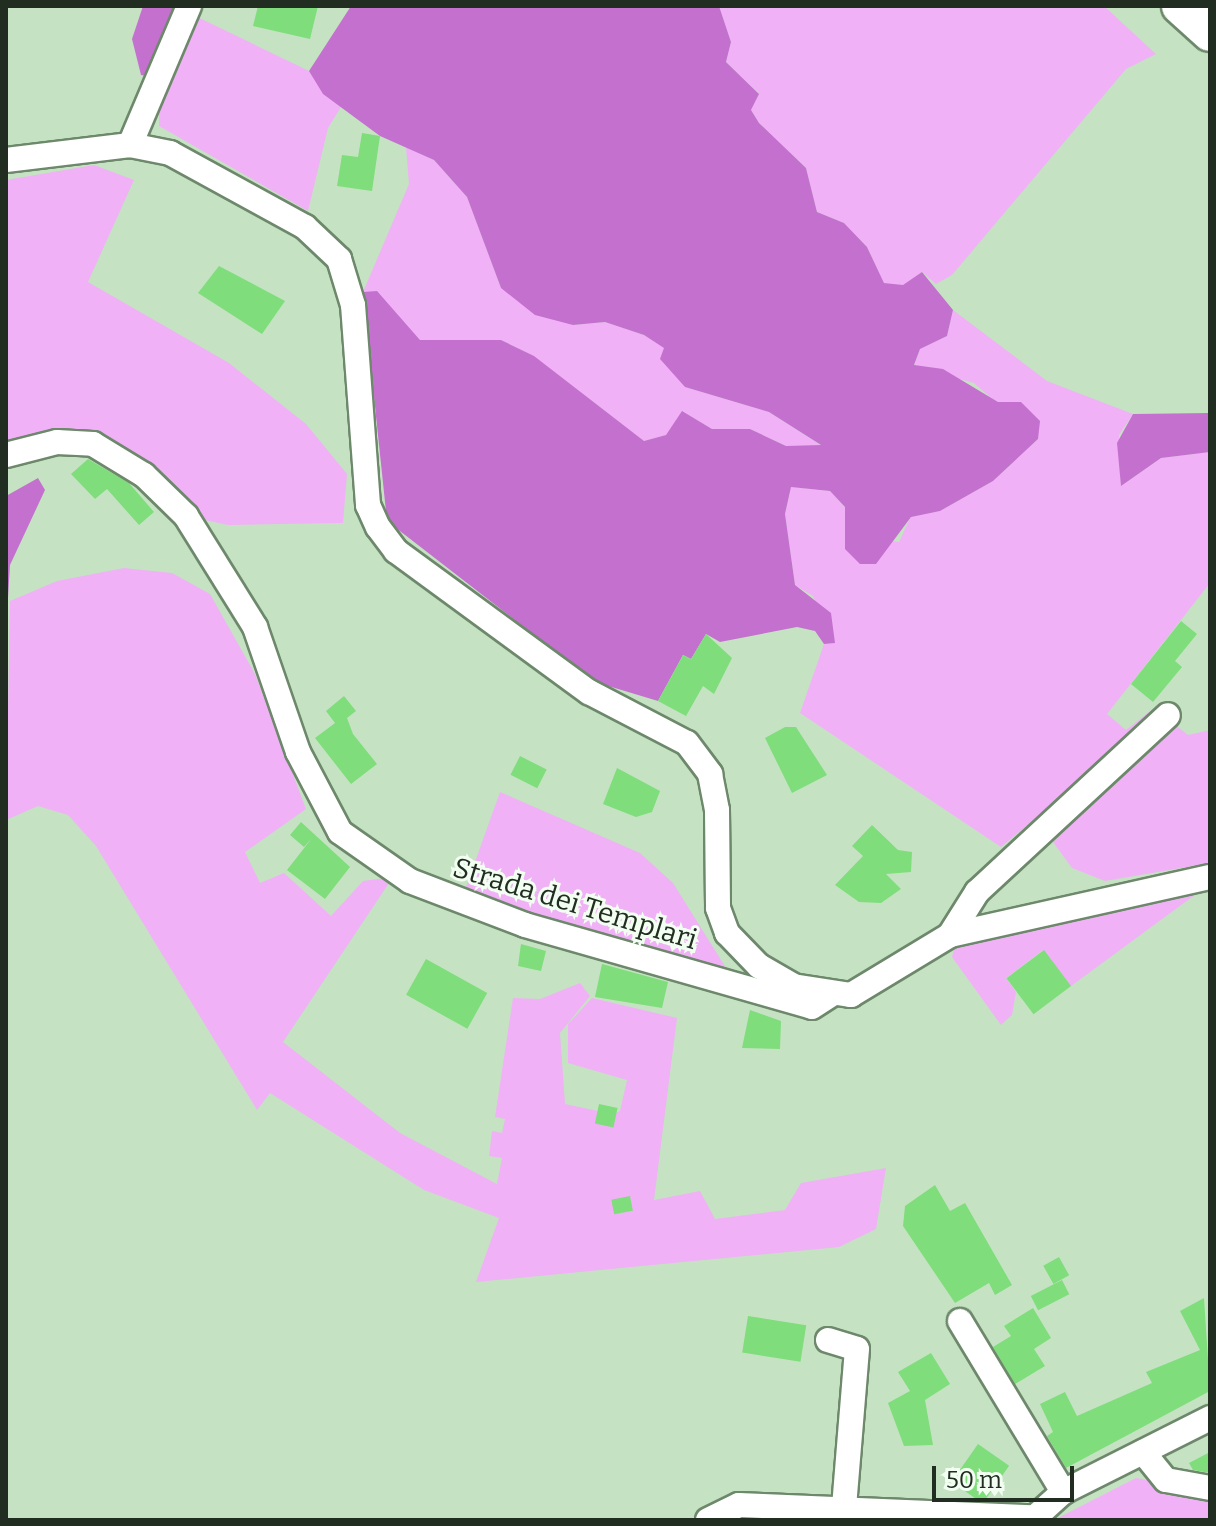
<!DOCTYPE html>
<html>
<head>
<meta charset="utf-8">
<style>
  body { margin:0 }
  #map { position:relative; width:1216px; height:1526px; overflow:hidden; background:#c5e3c3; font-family:Bitter,serif }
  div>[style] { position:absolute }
  .green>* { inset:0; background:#f0b1f6 }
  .forest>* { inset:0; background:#c470ce }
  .building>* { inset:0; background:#7fdd7c; transform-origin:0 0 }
  .roads { filter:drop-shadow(2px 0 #6d886b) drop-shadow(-2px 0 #6d886b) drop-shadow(0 2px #6d886b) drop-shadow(0 -2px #6d886b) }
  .minor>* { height:24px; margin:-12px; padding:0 12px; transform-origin:12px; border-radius:12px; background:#fff }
  .highway>* { height:36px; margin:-18px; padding:0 18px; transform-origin:18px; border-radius:18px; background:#fff }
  span { translate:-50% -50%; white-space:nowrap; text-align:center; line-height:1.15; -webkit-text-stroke:6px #f2fef1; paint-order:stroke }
  .street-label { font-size:28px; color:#222d21 }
  .frame { position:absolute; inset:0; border:8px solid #222d21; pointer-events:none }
  .scale { position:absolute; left:932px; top:1466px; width:142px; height:36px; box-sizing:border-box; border:4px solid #222d21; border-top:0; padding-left:10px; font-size:24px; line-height:28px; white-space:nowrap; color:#222d21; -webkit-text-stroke:6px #f2fef1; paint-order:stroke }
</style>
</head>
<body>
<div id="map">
  <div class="green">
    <i style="clip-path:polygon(719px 6px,1104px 6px,1156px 54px,1126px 69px,952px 275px,936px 284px,922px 272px,903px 286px,884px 283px,867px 247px,844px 223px,817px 212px,806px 168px,759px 123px,751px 110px,759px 93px,726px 62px,731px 42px)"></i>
    <i style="clip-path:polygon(187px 12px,309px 71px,341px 107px,328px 128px,308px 211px,159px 126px,159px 78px)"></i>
    <i style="clip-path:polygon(406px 147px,434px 160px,467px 197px,501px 288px,573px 325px,605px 322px,644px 335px,665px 348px,685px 387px,769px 412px,822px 446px,786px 446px,750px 429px,712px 429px,683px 412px,666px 435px,644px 441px,533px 356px,501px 340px,420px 340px,377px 292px,363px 292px,409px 184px)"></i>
    <i style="clip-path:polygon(94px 165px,134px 180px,88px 282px,229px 363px,306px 424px,347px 474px,343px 523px,228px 525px,186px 516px,93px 444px,6px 455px,6px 180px)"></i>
    <i style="clip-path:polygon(953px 310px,1047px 381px,1133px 414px,1119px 435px,1121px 486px,1161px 458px,1210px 452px,1210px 583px,1107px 714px,1126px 730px,1158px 705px,1164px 711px,1001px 847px,800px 713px,824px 644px,834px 643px,813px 596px,795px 585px,785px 514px,791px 487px,830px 491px,845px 507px,848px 537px,899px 542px,911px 516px,940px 511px,993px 481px,1038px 439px,974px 383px,914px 366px,920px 349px,947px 336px)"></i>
    <i style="clip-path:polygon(124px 568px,172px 573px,210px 594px,255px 674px,306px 809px,245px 852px,260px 883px,284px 873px,331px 916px,363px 881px,393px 877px,283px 1042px,400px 1133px,497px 1184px,502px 1158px,489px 1156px,492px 1131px,502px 1133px,505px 1119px,495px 1117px,513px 998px,540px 999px,580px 983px,590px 996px,560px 1033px,565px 1104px,598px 1111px,596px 1124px,620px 1111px,627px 1080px,568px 1063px,568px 1024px,592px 998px,677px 1018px,654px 1200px,700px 1191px,715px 1219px,785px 1210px,801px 1183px,886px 1168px,876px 1229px,839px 1247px,476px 1282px,499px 1218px,424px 1190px,270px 1093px,257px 1110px,96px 846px,68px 815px,38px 806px,6px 820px,10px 601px,57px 581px)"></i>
    <i style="clip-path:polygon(1169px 720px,1188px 735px,1210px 730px,1210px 863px,1105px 881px,1072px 868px,1053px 842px)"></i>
    <i style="clip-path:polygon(500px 792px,640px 853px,673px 883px,736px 984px,460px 904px)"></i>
    <i style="clip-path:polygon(1203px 889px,1071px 986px,1043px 950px,1006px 978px,1016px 992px,1012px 1015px,1001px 1025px,952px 957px,954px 949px,987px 937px)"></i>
    <i style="clip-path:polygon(1136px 1478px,1210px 1492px,1210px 1520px,1054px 1520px)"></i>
  </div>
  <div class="forest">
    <i style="clip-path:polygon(143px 6px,189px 6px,159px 78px,141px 75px,132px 39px)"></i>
    <i style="clip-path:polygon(351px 6px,719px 6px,731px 42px,726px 62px,759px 94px,751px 110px,759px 123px,806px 168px,817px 212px,844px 223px,867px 247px,884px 283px,903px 285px,922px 272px,953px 310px,947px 336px,920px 349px,914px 365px,943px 369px,998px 402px,1021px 402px,1040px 421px,1038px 439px,993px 481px,940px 511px,911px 517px,876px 564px,860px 564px,845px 549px,845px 507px,830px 491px,791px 487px,785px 514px,795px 585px,831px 613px,835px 643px,824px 644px,815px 631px,797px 627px,720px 642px,706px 634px,691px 659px,683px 655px,658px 701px,595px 682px,387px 521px,363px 292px,377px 291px,420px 340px,501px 340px,534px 356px,644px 441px,666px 435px,682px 411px,712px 429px,750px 429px,786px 446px,821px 445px,769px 412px,685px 387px,660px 359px,664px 348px,644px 335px,605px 322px,573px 325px,535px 315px,501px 288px,467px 197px,434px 160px,380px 136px,323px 94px,309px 71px)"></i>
    <i style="clip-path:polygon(1210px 413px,1210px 452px,1161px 458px,1121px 486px,1117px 443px,1133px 414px)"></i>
    <i style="clip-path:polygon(38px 478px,45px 490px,10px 565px,6px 631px,6px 496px)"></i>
  </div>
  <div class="building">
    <i style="clip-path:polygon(258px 6px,318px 6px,310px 39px,253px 26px)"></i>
    <i style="clip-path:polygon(362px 133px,380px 136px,372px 191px,337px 186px,342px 155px,358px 157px)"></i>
    <i style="clip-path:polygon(219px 266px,285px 301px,262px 334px,198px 293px)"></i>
    <i style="clip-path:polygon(88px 459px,129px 483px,154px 512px,139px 525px,107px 489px,95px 499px,71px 474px)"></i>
    <i style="clip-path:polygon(1181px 621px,1197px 634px,1175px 661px,1182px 667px,1153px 702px,1131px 684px)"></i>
    <i style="clip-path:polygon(706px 634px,732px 658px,714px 694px,703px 686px,686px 716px,658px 701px,683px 655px,691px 659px)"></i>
    <i style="clip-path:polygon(344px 696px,356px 711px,347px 718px,353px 734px,377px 764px,351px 784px,315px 738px,335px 723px,326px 711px)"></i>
    <i style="clip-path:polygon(785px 727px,796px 727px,827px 775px,792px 793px,765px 738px)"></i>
    <i style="left:520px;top:756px;width:30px;height:21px;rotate:27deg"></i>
    <i style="clip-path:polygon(617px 768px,660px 791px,652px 812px,636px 817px,603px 804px)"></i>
    <i style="clip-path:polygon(301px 822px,350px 867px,325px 899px,287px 870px,312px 838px,304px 847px,290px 835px)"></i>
    <i style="clip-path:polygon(872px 825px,898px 850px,912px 852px,911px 872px,886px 874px,901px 889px,881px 903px,859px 902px,835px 885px,863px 856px,852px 846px)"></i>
    <i style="clip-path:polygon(521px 944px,546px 951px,541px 971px,518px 966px)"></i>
    <i style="left:1044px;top:950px;width:45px;height:47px;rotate:53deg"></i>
    <i style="left:426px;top:959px;width:70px;height:41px;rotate:29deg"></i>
    <i style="clip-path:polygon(602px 964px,668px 982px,662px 1008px,595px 997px)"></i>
    <i style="clip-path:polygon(750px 1010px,781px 1021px,780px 1049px,742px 1048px)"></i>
    <i style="left:599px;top:1104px;width:19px;height:20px;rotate:12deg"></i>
    <i style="clip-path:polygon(935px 1185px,950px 1211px,965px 1203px,1012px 1285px,995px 1295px,989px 1283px,955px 1303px,903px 1226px,905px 1206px)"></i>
    <i style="left:630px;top:1196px;width:15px;height:19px;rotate:79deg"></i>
    <i style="left:1059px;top:1257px;width:21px;height:18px;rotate:61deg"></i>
    <i style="left:1062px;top:1280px;width:16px;height:35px;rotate:63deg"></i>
    <i style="clip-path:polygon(1204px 1298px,1210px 1391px,1066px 1468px,1047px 1436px,1053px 1432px,1040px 1404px,1065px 1392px,1077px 1416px,1152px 1383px,1146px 1372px,1200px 1350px,1180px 1311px)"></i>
    <i style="clip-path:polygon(1033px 1308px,1051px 1338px,1034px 1349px,1045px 1366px,1015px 1384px,993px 1347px,1011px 1336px,1004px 1326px)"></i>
    <i style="left:748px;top:1316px;width:59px;height:37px;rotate:9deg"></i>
    <i style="clip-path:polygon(931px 1353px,950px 1384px,925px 1400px,933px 1445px,904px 1446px,888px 1403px,910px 1391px,898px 1372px)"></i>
    <i style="left:978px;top:1444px;width:38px;height:46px;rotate:35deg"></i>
    <i style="clip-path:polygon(1210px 1452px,1210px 1473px,1193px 1470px,1189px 1463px)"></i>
  </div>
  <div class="roads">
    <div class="minor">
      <i style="left:130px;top:145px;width:151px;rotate:-67deg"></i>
      <i style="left:6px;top:160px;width:125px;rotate:-6.9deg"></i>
      <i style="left:130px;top:145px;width:41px;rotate:11.3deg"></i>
      <i style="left:170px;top:153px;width:154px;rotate:28.7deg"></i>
      <i style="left:305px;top:227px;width:47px;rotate:43.3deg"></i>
      <i style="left:339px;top:259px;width:48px;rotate:73.1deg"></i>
      <i style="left:353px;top:305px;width:201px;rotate:85.7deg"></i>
      <i style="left:368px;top:505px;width:24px;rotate:66deg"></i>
      <i style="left:378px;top:527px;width:30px;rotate:53deg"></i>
      <i style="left:396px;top:551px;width:239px;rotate:36.2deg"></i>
      <i style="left:589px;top:692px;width:110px;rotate:27.5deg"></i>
      <i style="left:687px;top:743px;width:39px;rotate:53deg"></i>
      <i style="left:710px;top:774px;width:37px;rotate:79deg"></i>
      <i style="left:717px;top:810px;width:98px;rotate:89.4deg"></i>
      <i style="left:718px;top:908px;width:27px;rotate:70deg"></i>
      <i style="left:727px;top:933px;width:46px;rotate:45.9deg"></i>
      <i style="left:759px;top:966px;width:39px;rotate:30deg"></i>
      <i style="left:793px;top:986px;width:59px;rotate:8.8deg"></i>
      <i style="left:851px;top:995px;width:116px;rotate:-31.2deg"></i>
      <i style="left:950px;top:935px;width:266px;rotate:-12.6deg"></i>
      <i style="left:6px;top:455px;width:53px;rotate:-14.3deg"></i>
      <i style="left:57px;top:442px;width:36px;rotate:3deg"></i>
      <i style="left:93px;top:444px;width:60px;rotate:31.3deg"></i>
      <i style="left:144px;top:475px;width:59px;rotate:44.3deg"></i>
      <i style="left:186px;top:516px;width:131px;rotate:58.1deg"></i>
      <i style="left:255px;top:627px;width:132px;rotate:71deg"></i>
      <i style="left:298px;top:752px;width:90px;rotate:62.3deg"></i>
      <i style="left:340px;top:832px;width:85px;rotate:35deg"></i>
      <i style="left:410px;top:881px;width:123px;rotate:20.9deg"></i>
      <i style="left:525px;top:925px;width:298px;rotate:15.9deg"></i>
      <i style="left:812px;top:1007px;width:24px;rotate:-33deg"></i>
      <i style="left:950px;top:935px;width:51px;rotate:-57.9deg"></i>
      <i style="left:977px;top:892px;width:260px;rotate:-42.8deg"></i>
      <i style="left:960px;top:1321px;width:200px;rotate:58.9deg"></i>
      <i style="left:828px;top:1340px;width:30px;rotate:17deg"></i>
      <i style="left:857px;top:1349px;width:172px;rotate:94.7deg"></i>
      <i style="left:1143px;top:1452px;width:36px;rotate:51deg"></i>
      <i style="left:1166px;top:1480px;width:45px;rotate:10.3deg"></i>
      <i style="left:708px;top:1520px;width:34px;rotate:-26deg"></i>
      <i style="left:739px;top:1505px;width:292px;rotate:2.4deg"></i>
      <i style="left:1032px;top:1520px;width:42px;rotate:-42.1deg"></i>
      <i style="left:1063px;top:1492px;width:165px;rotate:-26.7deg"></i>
    </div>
    <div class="highway">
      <i style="left:1180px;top:6px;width:40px;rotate:42deg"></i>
    </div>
  </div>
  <div class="street-label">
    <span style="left:575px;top:904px;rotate:17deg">Strada dei Templari</span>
  </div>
  <div class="frame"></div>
  <div class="scale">50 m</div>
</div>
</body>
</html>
